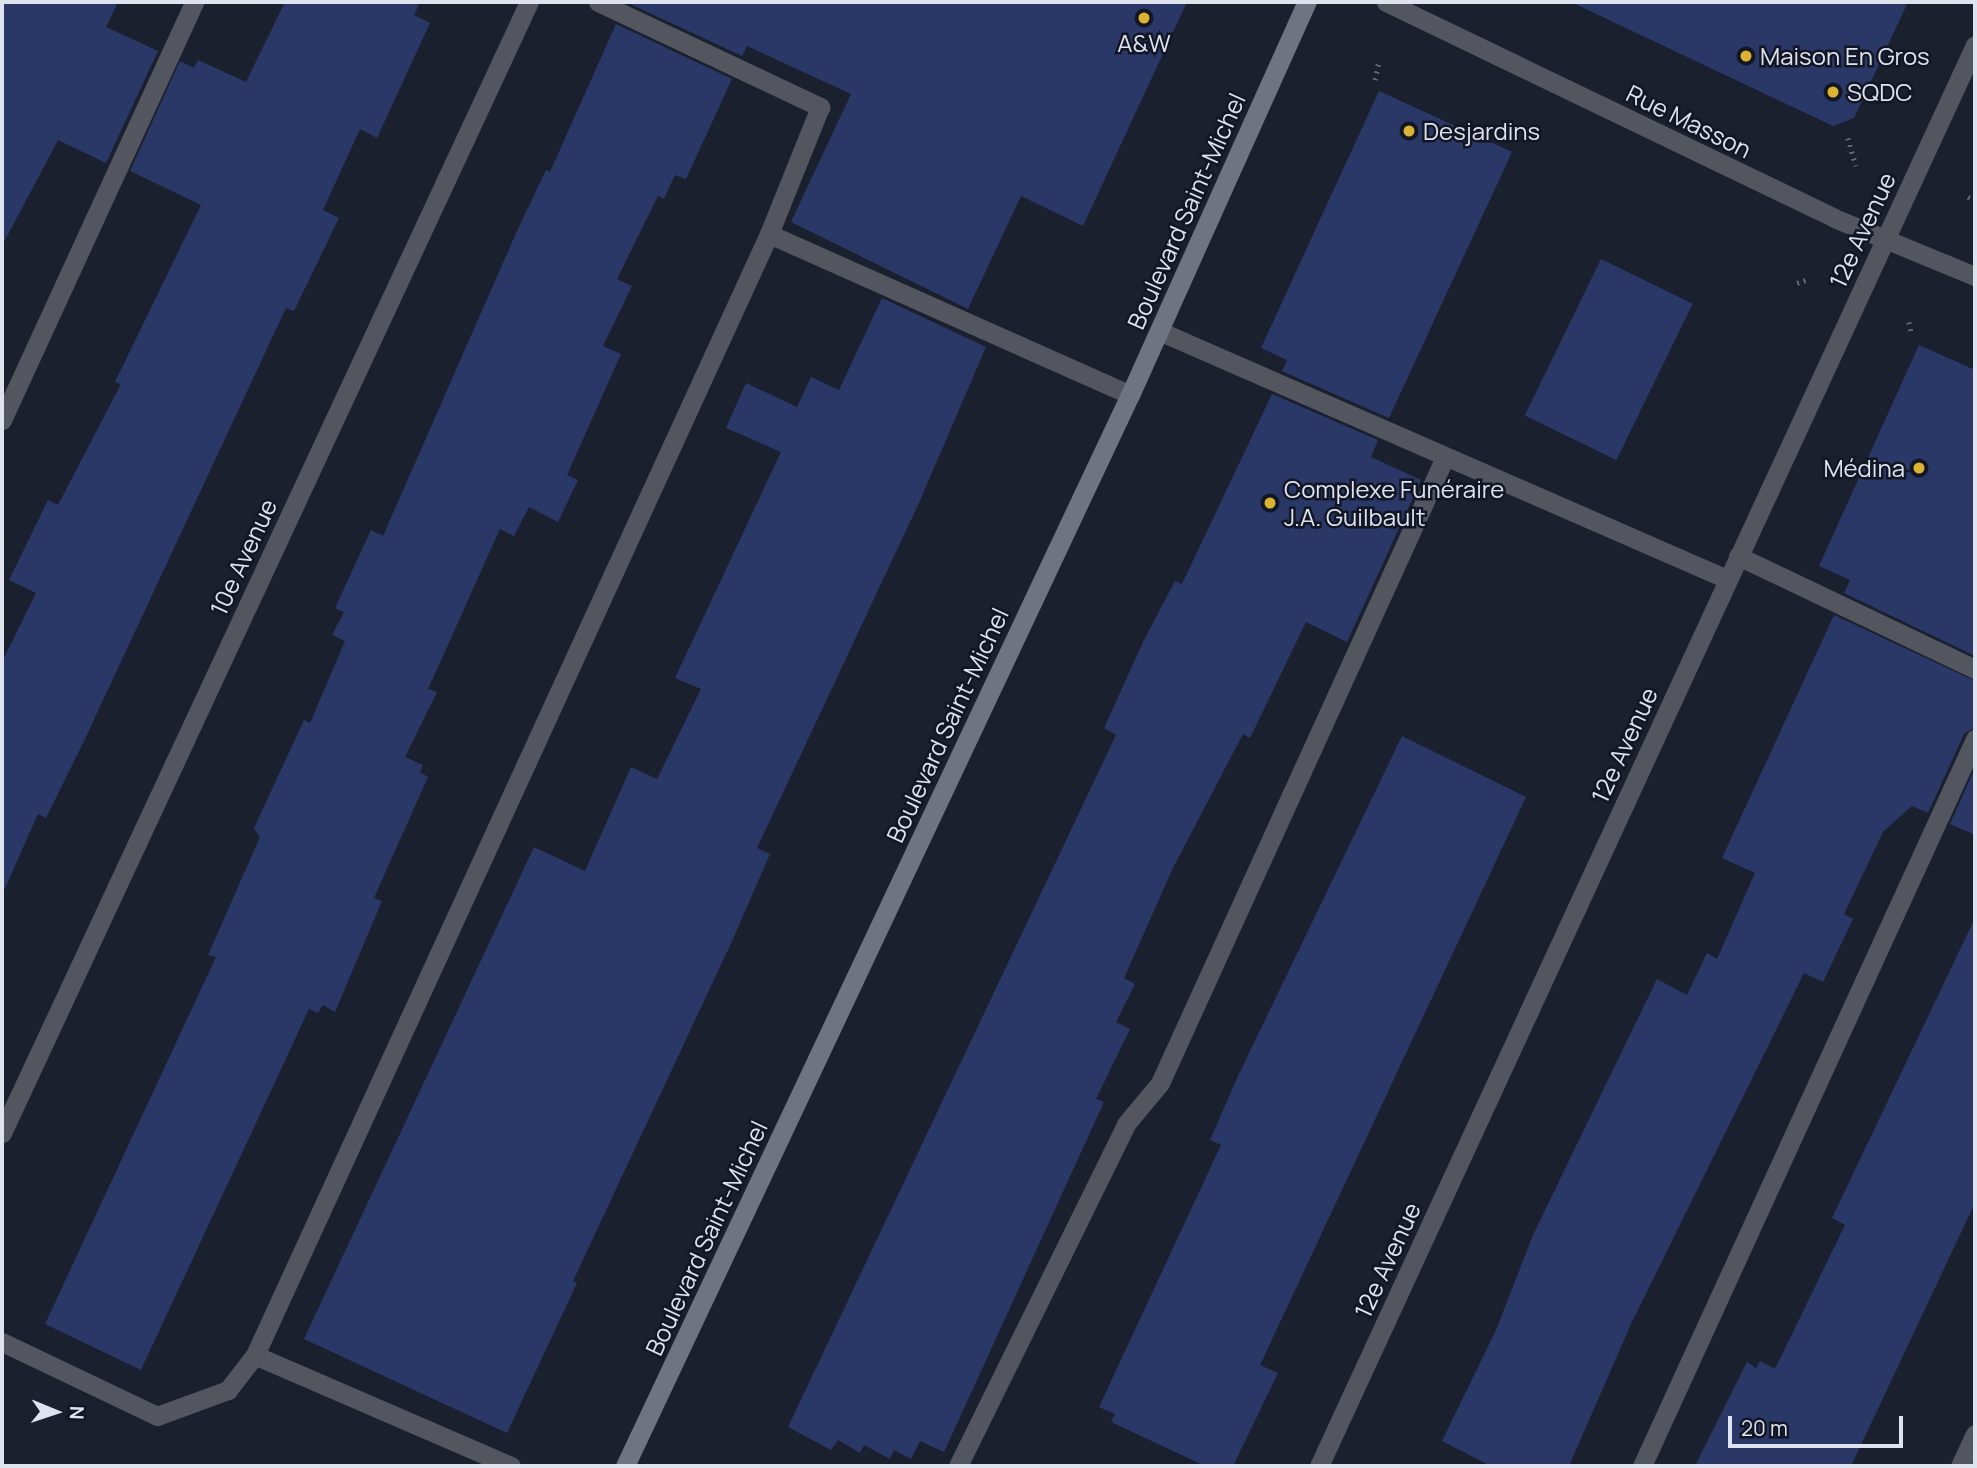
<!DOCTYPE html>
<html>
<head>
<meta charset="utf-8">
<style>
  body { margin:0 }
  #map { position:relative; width:1977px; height:1468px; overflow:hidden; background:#1b202f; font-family:Manrope,sans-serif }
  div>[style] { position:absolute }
  .building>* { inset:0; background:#2a3867; transform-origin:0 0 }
  .path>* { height:4.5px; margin-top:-2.25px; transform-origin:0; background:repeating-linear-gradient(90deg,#606572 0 2px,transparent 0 7px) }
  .service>* { height:19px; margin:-9.5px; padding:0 9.5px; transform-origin:9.5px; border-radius:9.5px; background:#53565e }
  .minor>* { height:19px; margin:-9.5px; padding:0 9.5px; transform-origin:9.5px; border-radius:9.5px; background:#53565e }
  .tertiary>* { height:19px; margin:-9.5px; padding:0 9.5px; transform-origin:9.5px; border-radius:9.5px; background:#53565e }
  .secondary>* { height:19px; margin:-9.5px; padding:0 9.5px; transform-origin:9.5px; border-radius:9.5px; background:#6f7480 }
  .dots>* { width:19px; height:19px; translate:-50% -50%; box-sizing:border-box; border:4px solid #121625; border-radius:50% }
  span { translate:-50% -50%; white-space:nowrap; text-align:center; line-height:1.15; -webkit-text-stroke:5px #121625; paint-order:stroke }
  .poi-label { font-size:24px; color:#dfe3ed }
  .left { translate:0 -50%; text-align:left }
  .right { translate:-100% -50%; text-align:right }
  .street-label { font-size:24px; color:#dfe3ed }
  .frame { position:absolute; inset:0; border:4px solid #dfe3ed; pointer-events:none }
  .north { position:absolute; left:21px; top:1377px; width:70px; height:70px; -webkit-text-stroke:5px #121625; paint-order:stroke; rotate:92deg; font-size:19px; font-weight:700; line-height:28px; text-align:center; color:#dfe3ed }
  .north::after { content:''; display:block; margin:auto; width:24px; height:32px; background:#dfe3ed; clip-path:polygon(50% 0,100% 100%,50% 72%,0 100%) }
  .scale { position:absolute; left:1728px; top:1416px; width:175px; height:32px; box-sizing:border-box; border:4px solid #dfe3ed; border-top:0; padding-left:9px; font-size:21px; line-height:24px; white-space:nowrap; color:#dfe3ed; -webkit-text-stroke:5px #121625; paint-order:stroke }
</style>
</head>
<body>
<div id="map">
  <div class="building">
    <i style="clip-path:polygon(2px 2px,118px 2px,106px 27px,158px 51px,106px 163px,58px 140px,2px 246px)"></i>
    <i style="clip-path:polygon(285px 2px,420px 2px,414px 15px,430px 23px,377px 138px,360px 129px,323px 210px,339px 218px,294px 311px,286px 308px,84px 741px,46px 818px,38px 814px,2px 895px,2px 662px,36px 593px,9px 580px,48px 500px,58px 505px,121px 384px,115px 382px,201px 205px,130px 171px,180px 61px,194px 68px,198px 60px,246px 82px)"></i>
    <i style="clip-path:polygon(626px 2px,1187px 2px,1083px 226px,1021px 196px,968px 309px,791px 222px,851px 94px,747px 46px,742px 56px)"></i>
    <i style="clip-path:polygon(1571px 2px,1908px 2px,1854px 118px,1833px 126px)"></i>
    <i style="clip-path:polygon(616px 24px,732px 79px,686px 179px,675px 175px,664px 199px,658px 196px,617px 279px,632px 286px,603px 346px,621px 354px,567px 475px,578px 480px,558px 522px,529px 507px,514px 536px,500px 529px,428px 689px,437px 692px,405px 757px,423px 765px,420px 772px,428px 777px,374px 898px,382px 901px,335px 1012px,323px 1005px,318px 1013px,309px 1009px,141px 1370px,45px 1324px,216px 957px,208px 955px,260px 837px,254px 828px,304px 720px,310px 723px,345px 641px,332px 635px,344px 612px,335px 608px,371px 530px,383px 536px,517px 231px,546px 170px,550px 172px)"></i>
    <i style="clip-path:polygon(1379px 91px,1512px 152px,1389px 418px,1282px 371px,1287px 360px,1261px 348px)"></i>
    <i style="left:1601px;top:259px;width:102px;height:174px;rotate:26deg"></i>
    <i style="clip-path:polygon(882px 298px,986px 347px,918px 505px,757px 848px,770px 854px,733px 939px,573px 1281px,577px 1283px,507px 1433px,304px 1339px,534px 847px,585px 871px,631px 767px,657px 779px,701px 689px,675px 678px,781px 452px,726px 428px,746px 383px,797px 407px,811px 377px,839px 390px)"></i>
    <i style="clip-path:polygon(1919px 345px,1975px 370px,1975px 656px,1844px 593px,1850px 580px,1819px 566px)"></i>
    <i style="clip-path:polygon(1272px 394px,1378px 440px,1371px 457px,1421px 480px,1347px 642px,1306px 622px,1250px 738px,1243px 734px,1173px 868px,1124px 978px,1135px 984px,1116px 1022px,1130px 1029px,1096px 1099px,1104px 1102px,944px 1452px,920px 1441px,911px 1459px,894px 1450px,890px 1459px,864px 1445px,860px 1453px,838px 1440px,831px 1450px,788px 1427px,1116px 735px,1104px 728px,1144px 640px,1175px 581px,1182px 584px)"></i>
    <i style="clip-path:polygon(1834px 615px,1975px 681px,1975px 727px,1964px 734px,1928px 813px,1912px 806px,1883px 832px,1844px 914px,1853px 919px,1823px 982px,1804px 973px,1631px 1324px,1569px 1466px,1491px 1466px,1442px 1441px,1496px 1330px,1533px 1235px,1657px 979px,1687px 995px,1707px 953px,1717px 959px,1755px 873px,1722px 858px)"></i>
    <i style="clip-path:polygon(1402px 736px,1526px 797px,1260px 1365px,1278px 1373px,1233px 1466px,1205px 1466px,1111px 1422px,1115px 1414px,1099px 1407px,1221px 1145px,1210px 1140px,1238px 1076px)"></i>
    <i style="clip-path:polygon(1975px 768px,1975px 835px,1950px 824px)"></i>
    <i style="clip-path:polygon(1975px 918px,1975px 1203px,1851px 1466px,1695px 1466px,1747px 1362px,1756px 1368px,1760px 1361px,1775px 1369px,1845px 1225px,1832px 1218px)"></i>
  </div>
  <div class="path">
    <i style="left:1375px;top:80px;width:16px;rotate:-79deg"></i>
    <i style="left:1848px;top:138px;width:29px;rotate:74deg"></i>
    <i style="left:1968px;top:197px;width:8px;rotate:30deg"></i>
    <i style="left:1797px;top:283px;width:9px;rotate:-18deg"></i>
    <i style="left:1909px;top:322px;width:13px;rotate:77deg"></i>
  </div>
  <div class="service">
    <i style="left:598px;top:2px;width:246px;rotate:25.3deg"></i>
    <i style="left:820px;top:107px;width:137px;rotate:111.9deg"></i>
    <i style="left:1159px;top:331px;width:620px;rotate:23.59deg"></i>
    <i style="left:2px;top:420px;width:460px;rotate:-65.3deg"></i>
    <i style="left:1738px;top:556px;width:263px;rotate:25.5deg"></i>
    <i style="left:2px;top:1342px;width:172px;rotate:25.5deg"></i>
    <i style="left:157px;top:1416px;width:76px;rotate:-20.1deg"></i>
    <i style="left:228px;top:1390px;width:44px;rotate:-52.4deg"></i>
    <i style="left:511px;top:1466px;width:279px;rotate:-156.6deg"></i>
    <i style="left:255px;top:1355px;width:1233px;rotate:-65.37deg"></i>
    <i style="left:769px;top:234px;width:395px;rotate:24deg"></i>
    <i style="left:958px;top:1466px;width:381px;rotate:-63.8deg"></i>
    <i style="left:1126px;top:1124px;width:53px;rotate:-50.3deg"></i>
    <i style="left:1160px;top:1083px;width:688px;rotate:-65.52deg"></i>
    <i style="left:1642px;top:1466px;width:800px;rotate:-65.39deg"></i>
  </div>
  <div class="minor">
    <i style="left:2px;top:1133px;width:1248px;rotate:-65.02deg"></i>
    <i style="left:1319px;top:1466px;width:1565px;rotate:-65.22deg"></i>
    <i style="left:1960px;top:1466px;width:35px;rotate:-65deg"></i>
  </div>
  <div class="tertiary">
    <i style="left:1386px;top:2px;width:497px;rotate:25.7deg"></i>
    <i style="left:1834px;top:218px;width:152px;rotate:22.4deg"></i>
  </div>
  <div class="secondary">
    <i style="left:625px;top:1466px;width:1184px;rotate:-64.76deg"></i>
    <i style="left:1130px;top:395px;width:431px;rotate:-65.8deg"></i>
  </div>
  <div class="dots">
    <i style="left:1144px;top:18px;background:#dcb233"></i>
    <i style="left:1746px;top:56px;background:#dcb233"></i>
    <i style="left:1833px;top:92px;background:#dcb233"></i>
    <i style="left:1409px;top:131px;background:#dcb233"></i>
    <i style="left:1919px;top:468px;background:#dcb233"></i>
    <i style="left:1270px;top:503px;background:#dcb233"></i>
  </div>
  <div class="poi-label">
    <span style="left:1144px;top:43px">A&amp;W</span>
    <span class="left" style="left:1760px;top:56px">Maison En Gros</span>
    <span class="left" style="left:1847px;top:92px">SQDC</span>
    <span class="left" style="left:1423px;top:131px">Desjardins</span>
    <span class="right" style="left:1905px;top:468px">Médina</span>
    <span class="left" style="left:1284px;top:503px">Complexe Funéraire<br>J.A. Guilbault</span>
  </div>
  <div class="street-label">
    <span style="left:1689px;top:121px;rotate:26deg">Rue Masson</span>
    <span style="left:1186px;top:211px;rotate:-66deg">Boulevard Saint-Michel</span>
    <span style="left:1862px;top:230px;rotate:-65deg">12e Avenue</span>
    <span style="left:243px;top:557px;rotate:-65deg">10e Avenue</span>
    <span style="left:947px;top:725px;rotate:-65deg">Boulevard Saint-Michel</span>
    <span style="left:1624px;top:745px;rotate:-65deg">12e Avenue</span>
    <span style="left:706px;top:1238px;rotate:-65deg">Boulevard Saint-Michel</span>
    <span style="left:1387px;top:1260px;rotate:-65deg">12e Avenue</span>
  </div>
  <div class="frame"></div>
  <div class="north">N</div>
  <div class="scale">20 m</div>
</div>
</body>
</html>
